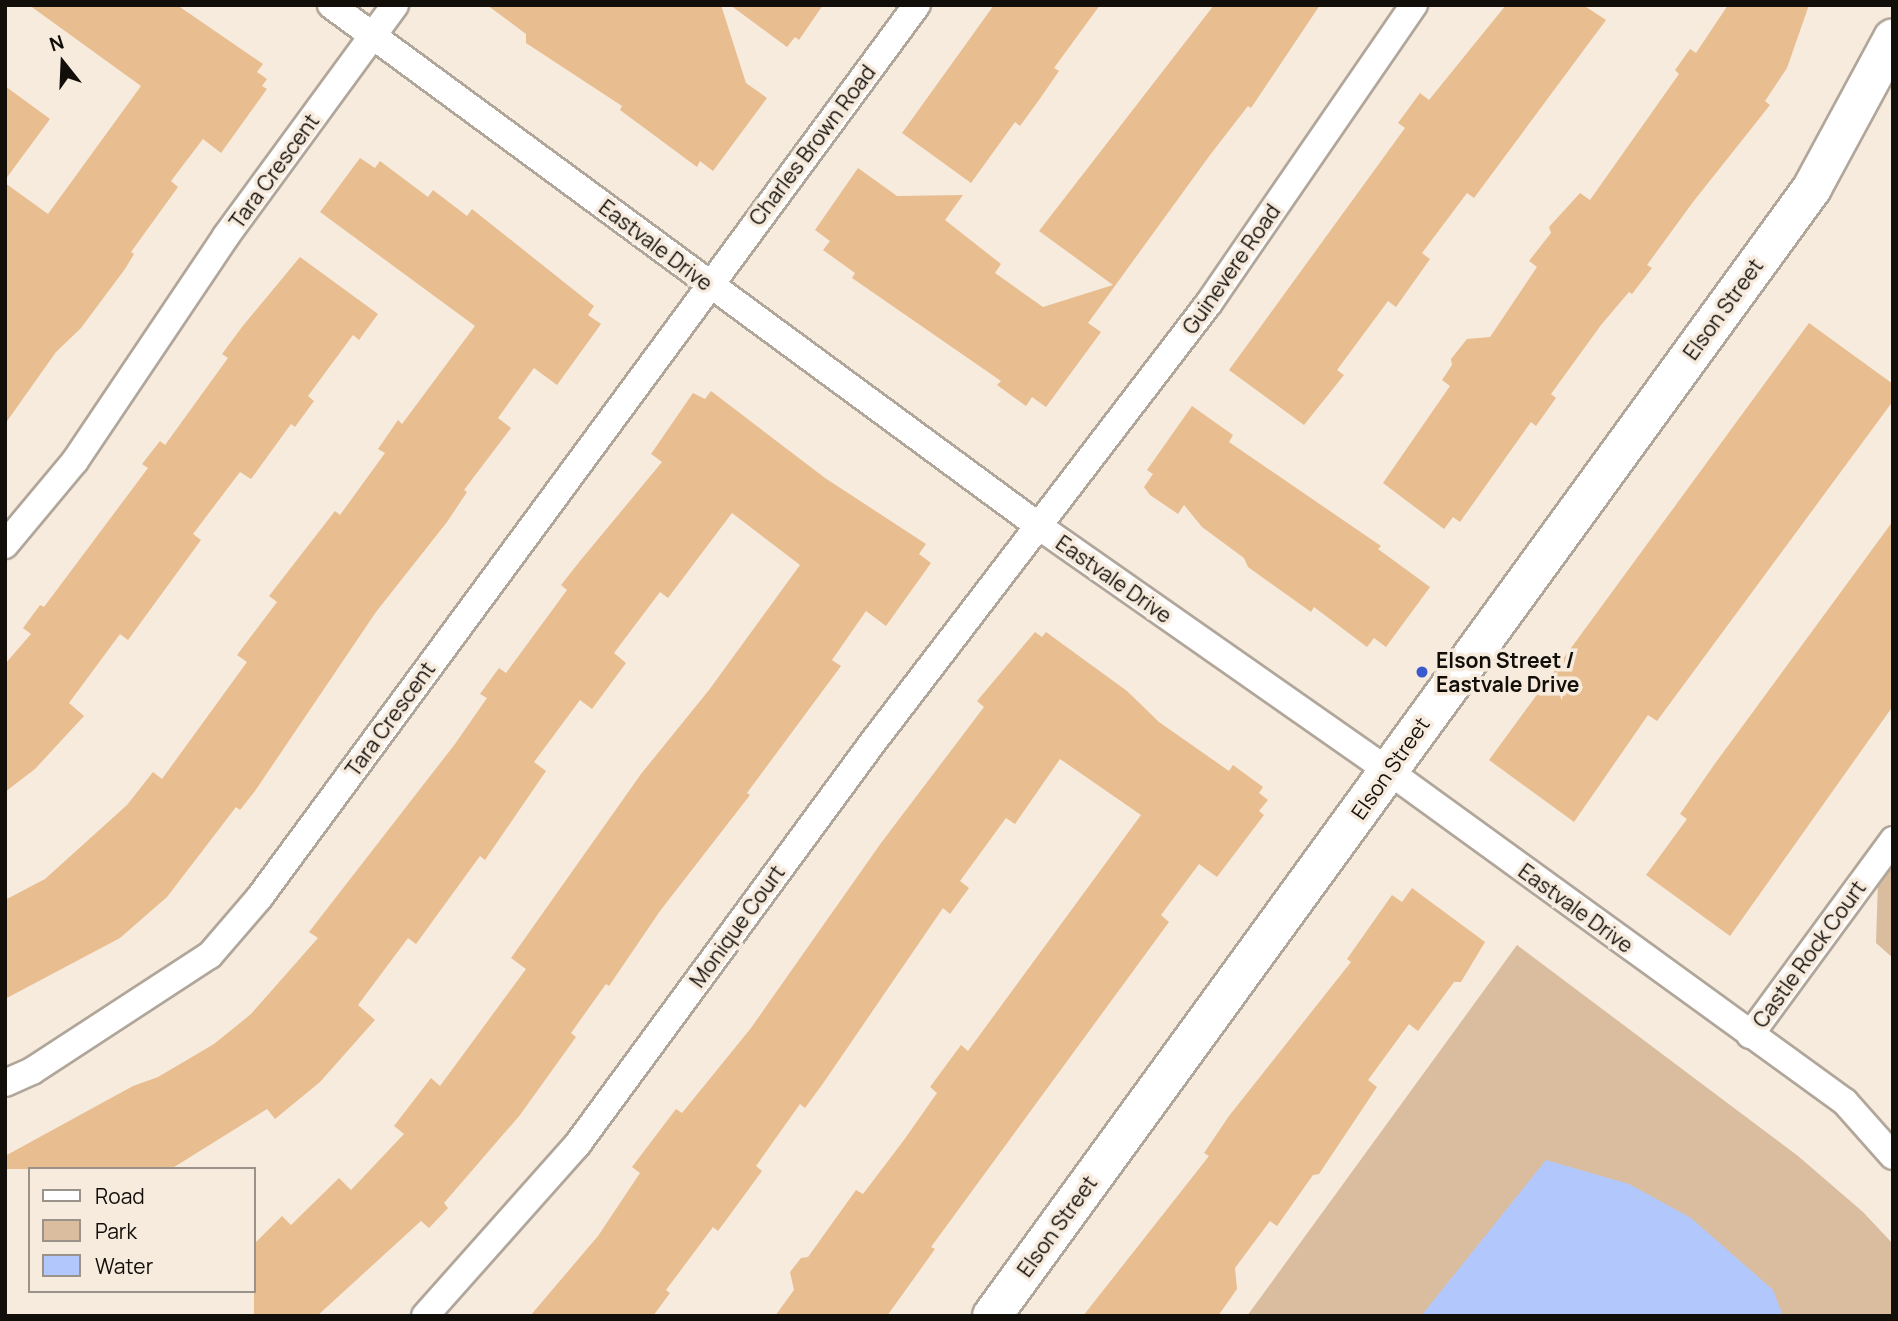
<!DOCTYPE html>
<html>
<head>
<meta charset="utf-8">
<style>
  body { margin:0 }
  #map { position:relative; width:1898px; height:1321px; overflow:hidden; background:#f7ebde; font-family:Manrope,sans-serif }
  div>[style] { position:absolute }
  .green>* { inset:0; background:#d9bd9e }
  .water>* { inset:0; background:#b2c8fc }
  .building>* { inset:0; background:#e8bd90 }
  .roads { filter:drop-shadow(2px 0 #b1a69a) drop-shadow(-2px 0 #b1a69a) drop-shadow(0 2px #b1a69a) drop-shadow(0 -2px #b1a69a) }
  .street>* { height:26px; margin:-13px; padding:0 13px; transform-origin:13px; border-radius:13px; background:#fff }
  .secondary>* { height:38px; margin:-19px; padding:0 19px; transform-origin:19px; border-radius:19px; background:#fff }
  .dots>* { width:19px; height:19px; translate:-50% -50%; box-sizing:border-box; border:4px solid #f7ebde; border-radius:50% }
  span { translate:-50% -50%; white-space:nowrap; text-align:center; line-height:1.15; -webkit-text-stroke:7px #f7ebde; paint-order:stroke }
  .street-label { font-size:21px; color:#120e09 }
  .poi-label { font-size:21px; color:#120e09; font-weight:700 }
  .left { translate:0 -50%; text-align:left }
  .frame { position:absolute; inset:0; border:7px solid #120e09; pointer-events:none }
  .legend { position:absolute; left:28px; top:1167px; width:228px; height:126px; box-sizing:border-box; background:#f7ebde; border:2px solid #9b9389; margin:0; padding:9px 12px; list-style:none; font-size:21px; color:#120e09 }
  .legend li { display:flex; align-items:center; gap:14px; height:35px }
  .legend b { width:35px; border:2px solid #9b9389 }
  .north { position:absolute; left:28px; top:28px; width:70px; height:70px; -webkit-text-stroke:5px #f7ebde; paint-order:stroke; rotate:342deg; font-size:19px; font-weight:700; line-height:28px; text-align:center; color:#120e09 }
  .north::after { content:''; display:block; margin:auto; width:24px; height:32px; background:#120e09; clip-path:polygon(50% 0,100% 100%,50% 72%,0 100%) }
</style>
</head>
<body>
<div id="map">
  <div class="green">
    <i style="clip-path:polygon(1893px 827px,1893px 958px,1876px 943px,1879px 850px)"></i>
    <i style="clip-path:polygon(1517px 945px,1798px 1156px,1863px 1212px,1893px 1244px,1893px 1316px,1247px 1316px)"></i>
  </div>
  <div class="water">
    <i style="clip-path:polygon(1546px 1160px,1629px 1184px,1691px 1218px,1773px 1290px,1783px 1316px,1421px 1316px)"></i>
  </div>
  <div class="building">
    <i style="clip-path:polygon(29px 5px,177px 5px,263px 64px,257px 72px,267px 79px,262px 86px,267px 89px,221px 153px,203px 139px,171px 181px,178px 187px,131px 252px,134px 254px,125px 269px,81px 328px,56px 352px,5px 424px,5px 183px,48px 214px,141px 86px)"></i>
    <i style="clip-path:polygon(487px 5px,721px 5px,746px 83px,767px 98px,713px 171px,700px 161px,697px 167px,620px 110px,622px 106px,526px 43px,526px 34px)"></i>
    <i style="clip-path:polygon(730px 5px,823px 5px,799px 40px,795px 37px,787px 47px)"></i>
    <i style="clip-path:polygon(994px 5px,1100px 5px,1054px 68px,1059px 71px,1039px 100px,1020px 126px,1015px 122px,971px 183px,902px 133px)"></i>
    <i style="clip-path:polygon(1214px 5px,1320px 5px,1251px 108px,1248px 106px,1210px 155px,1088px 323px,1101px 332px,1046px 407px,1032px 397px,1026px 406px,997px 385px,1001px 381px,852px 278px,855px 273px,823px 250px,830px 241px,815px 230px,858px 168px,897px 196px,963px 195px,945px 220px,1001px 264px,995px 273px,1043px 307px,1113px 285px,1039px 231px)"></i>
    <i style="clip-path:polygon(1506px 5px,1583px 5px,1606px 20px,1474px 198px,1467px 193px,1422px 253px,1430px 259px,1396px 307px,1388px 301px,1337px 370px,1344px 375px,1304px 425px,1229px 370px,1405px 128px,1398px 123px,1420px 93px,1429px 100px)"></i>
    <i style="clip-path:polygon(1728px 5px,1809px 5px,1787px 68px,1765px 101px,1770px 105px,1693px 202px,1647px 265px,1652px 268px,1632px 294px,1629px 292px,1601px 325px,1551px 394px,1556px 398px,1536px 426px,1531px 422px,1460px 522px,1453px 517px,1444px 529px,1383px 483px,1450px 386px,1442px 380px,1452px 365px,1451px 359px,1467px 339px,1490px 337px,1537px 267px,1529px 261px,1551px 233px,1549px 227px,1580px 193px,1590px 200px,1679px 74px,1675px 70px,1690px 49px,1696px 53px)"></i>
    <i style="clip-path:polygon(5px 86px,50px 119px,5px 180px)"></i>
    <i style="clip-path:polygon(360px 158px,375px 168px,380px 161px,428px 197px,433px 190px,467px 216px,472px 209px,594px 306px,588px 315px,601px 324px,557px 385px,534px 368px,498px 418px,511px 428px,464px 490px,467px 492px,447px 522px,376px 612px,255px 791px,240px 810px,236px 807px,167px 897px,120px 938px,5px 999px,5px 900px,45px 879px,127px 805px,153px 772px,162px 779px,247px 662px,237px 655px,277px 602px,269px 596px,335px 511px,340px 515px,385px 453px,378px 449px,398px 420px,402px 424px,475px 326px,320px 212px)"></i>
    <i style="clip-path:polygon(300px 257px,378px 314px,359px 340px,353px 335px,308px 396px,314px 401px,295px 427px,291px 424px,251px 479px,240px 472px,193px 534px,201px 540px,128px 640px,120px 634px,69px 703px,84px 716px,35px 769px,5px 792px,5px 664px,31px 634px,23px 628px,40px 605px,44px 607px,148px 468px,142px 464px,160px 441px,165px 445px,228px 358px,222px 354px,242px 327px)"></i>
    <i style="clip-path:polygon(1809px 323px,1893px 384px,1893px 401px,1657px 721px,1648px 715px,1574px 822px,1489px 760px)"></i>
    <i style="clip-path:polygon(711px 391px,825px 478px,926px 544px,919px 554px,931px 563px,886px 626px,866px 611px,832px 660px,841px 666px,747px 793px,750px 795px,660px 911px,609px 986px,606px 984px,571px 1033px,576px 1037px,520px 1115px,444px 1203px,448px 1208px,429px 1228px,421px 1221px,317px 1316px,254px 1316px,254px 1244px,282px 1216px,291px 1225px,339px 1178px,351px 1190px,404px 1134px,394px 1126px,431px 1078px,440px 1086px,526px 969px,511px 958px,641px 774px,709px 690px,800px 565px,732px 513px,668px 598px,660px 592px,614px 653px,626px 663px,592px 709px,580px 700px,534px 762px,546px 771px,485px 860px,480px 856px,416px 944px,408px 938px,358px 1005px,375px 1020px,320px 1082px,275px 1119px,267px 1109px,171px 1169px,5px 1169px,5px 1156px,133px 1086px,158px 1077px,214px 1044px,251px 1014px,318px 938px,309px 932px,455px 744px,487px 698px,480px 694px,499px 668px,506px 673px,567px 590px,561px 585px,580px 561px,662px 462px,651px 454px,693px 393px,705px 399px)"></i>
    <i style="clip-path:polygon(1192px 406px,1233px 435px,1229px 442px,1381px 546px,1378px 549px,1430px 587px,1386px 647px,1374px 638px,1367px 647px,1314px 607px,1311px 612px,1248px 567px,1244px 558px,1202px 527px,1184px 505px,1178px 514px,1150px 495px,1144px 487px,1153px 474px,1147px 470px)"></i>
    <i style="clip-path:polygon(1893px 521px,1893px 706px,1730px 936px,1646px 875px,1687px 819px,1680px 814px,1714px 765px)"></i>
    <i style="clip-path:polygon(1035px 632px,1042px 637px,1046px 632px,1127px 691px,1159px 722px,1229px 771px,1233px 765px,1263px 787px,1259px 793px,1268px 800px,1259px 811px,1264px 815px,1217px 877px,1199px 864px,1161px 915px,1169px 922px,931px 1247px,935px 1249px,887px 1316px,775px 1316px,794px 1290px,790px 1272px,801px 1258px,808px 1257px,856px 1190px,863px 1194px,904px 1140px,937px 1093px,930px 1087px,961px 1045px,968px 1051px,1141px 815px,1060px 759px,1015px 824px,1006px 818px,960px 881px,969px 888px,950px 914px,943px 908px,824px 1082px,805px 1108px,800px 1104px,756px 1166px,762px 1171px,743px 1197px,718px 1231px,713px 1227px,666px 1290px,670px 1293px,653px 1316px,530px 1316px,598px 1236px,640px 1173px,632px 1167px,676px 1109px,682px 1113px,751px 1028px,881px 843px,984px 707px,977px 701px)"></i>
    <i style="clip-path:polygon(1412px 888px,1485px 942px,1461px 982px,1454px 982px,1418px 1031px,1409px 1024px,1368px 1080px,1377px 1087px,1319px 1174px,1313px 1175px,1277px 1226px,1270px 1221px,1235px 1268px,1237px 1289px,1218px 1316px,1083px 1316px,1209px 1156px,1204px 1153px,1229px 1116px,1351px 962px,1347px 959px,1392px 895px,1402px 902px)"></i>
  </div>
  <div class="roads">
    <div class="street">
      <i style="left:331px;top:5px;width:880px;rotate:36.36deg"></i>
      <i style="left:1040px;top:527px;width:427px;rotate:35deg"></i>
      <i style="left:1390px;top:772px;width:562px;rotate:35.95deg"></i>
      <i style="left:1845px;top:1102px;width:72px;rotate:48.4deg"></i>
      <i style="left:5px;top:545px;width:109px;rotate:-50.2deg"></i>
      <i style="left:75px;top:461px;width:271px;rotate:-56.1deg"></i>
      <i style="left:226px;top:236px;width:286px;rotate:-53.8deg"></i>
      <i style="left:1750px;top:1035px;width:242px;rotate:-53.7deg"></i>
      <i style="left:5px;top:1083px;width:30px;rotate:-24deg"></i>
      <i style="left:32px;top:1071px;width:212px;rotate:-33.1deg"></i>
      <i style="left:210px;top:955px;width:75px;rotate:-49.3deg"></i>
      <i style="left:259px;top:898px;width:1109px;rotate:-53.62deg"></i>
      <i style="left:425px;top:1316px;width:229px;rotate:-48.4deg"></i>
      <i style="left:577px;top:1145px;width:495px;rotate:-53.7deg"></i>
      <i style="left:870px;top:746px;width:558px;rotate:-52.58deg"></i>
      <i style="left:1209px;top:303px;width:362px;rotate:-55.5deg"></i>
    </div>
    <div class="secondary">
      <i style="left:992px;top:1316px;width:1395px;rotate:-53.98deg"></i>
      <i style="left:1812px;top:188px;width:170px;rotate:-61.6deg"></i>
    </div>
  </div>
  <div class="dots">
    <i style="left:1422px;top:672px;background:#395acc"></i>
  </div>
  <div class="street-label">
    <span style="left:812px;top:145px;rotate:-53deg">Charles Brown Road</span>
    <span style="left:274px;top:171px;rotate:-54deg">Tara Crescent</span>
    <span style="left:656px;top:245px;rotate:37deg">Eastvale Drive</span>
    <span style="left:1231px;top:269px;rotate:-55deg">Guinevere Road</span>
    <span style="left:1723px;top:309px;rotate:-54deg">Elson Street</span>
    <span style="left:1114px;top:579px;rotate:35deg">Eastvale Drive</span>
    <span style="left:390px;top:719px;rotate:-54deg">Tara Crescent</span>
    <span style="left:1390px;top:768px;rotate:-55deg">Elson Street</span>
    <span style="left:1576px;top:908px;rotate:36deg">Eastvale Drive</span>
    <span style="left:737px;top:926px;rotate:-54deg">Monique Court</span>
    <span style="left:1809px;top:954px;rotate:-54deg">Castle Rock Court</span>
    <span style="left:1057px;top:1226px;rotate:-54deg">Elson Street</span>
  </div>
  <div class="poi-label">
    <span class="left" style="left:1436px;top:672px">Elson Street /<br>Eastvale Drive</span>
  </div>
  <div class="frame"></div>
  <ul class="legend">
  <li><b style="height:9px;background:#fff"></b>Road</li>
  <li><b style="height:19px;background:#d9bd9e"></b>Park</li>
  <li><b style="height:19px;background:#b2c8fc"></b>Water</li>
  </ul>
  <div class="north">N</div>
</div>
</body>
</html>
